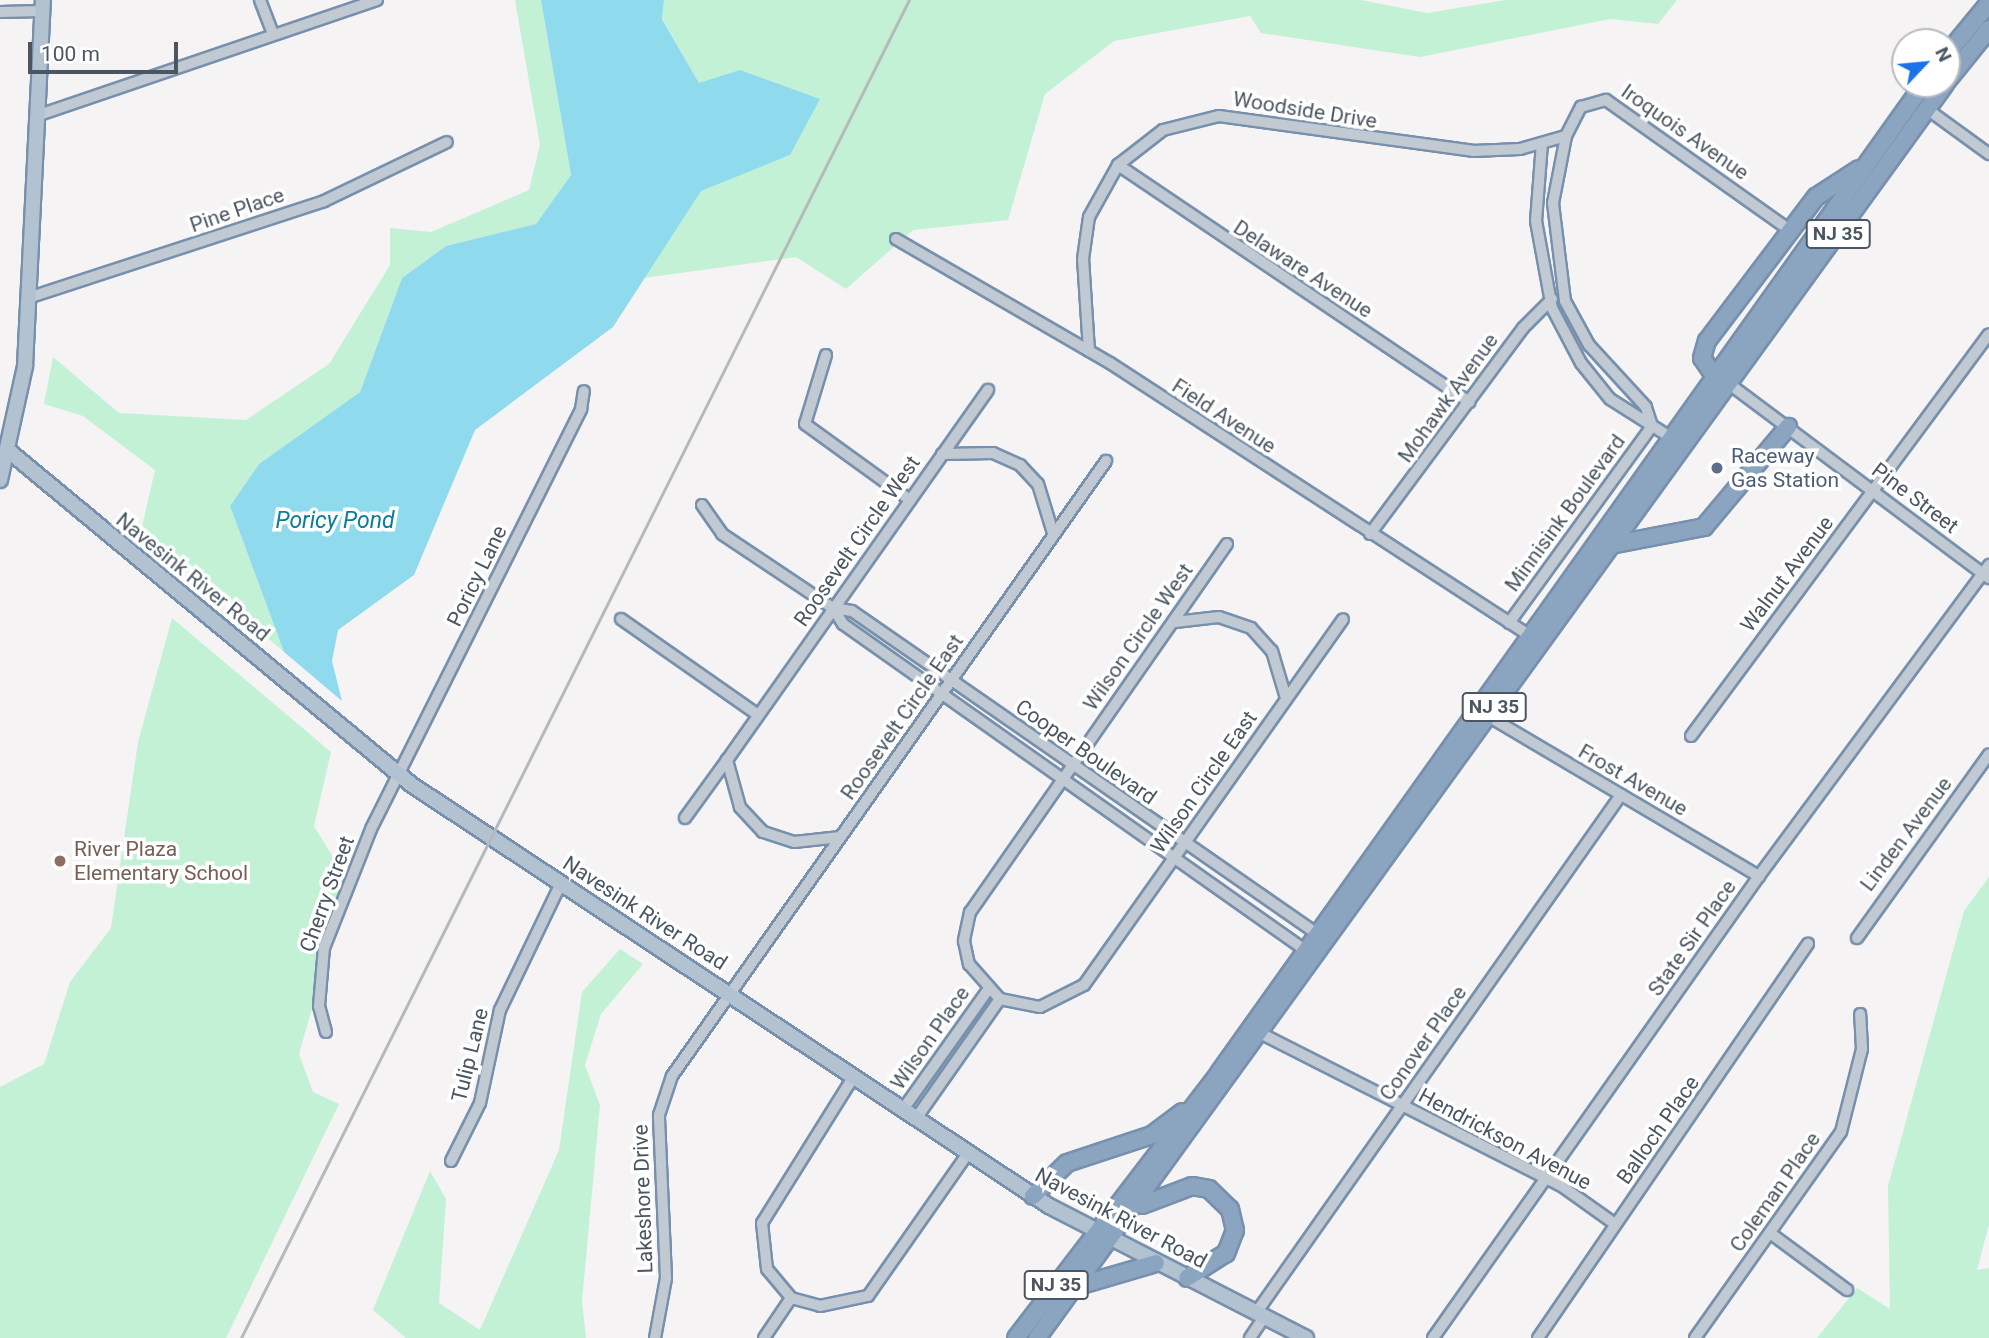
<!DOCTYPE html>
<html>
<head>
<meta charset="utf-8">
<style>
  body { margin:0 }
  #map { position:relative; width:1989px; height:1338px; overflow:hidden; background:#f5f3f3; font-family:Roboto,sans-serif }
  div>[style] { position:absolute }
  .green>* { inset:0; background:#c3f1d5 }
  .water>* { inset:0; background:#90daee }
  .roads { filter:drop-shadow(2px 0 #7690ad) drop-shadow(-2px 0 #7690ad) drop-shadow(0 2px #7690ad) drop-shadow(0 -2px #7690ad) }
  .minor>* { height:10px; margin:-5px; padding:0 5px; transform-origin:5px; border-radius:5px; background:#c1cad2 }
  .major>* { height:14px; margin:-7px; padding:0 7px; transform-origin:7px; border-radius:7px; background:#b3c2d1 }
  .highway>* { height:16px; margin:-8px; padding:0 8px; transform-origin:8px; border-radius:8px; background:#8ba5c1 }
  .rail>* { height:2.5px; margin:-1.25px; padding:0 1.25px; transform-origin:1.25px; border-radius:1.25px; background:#b5b8bd }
  .dots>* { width:19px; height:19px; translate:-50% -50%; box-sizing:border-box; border:4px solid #fff; border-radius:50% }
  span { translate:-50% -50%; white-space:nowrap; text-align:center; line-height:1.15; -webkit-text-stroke:7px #fff; paint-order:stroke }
  .shield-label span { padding:2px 5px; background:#fff; border:2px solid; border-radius:5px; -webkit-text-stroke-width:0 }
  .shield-label { font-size:19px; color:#4a5661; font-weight:700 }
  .street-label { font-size:21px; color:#4a5661 }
  .service-label { font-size:21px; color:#4e5e75 }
  .left { translate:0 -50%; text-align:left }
  .education-label { font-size:21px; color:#785e54 }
  .water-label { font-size:23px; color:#0c7c9b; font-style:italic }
  .north { position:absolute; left:1891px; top:28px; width:70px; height:70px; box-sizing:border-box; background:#fff; border:2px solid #b7bbc0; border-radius:50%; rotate:64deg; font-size:19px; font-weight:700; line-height:28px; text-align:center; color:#4a5661 }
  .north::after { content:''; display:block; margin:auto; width:24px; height:32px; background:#1a73e8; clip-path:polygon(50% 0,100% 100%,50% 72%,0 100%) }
  .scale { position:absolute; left:28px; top:42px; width:150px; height:32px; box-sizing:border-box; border:4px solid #4a5661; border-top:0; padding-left:9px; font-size:21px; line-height:24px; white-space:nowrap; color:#4a5661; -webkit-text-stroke:5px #fff; paint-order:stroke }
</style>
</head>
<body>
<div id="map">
  <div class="green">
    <i style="clip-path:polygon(515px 0,541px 0,571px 175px,536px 224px,446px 246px,402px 278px,360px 392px,259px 464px,230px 506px,284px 652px,141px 531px,155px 470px,83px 416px,44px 404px,53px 357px,119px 413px,246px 420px,329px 364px,390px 265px,390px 228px,431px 232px,529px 190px,540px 145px)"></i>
    <i style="clip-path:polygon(664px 0,1361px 0,1427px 13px,1505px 0,1677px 0,1658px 24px,1610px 19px,1420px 57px,1261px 33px,1250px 16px,1114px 41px,1045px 94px,1008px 220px,913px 230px,846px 289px,796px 257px,644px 278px,701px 190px,790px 155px,699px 83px,662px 18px)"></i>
    <i style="clip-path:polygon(172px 618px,331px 752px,314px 826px,348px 882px,299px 1054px,313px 1092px,339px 1104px,226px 1338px,0 1338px,0 1087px,44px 1064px,70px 982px,111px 928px,138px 742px)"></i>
    <i style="clip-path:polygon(1989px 877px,1989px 1224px,1977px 1270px,1989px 1268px,1989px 1338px,1817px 1338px,1857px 1288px,1890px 1309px,1888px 1186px,1964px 911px)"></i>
    <i style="clip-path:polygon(620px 949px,643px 964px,601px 1014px,585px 1065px,600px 1105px,582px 1301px,586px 1338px,406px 1338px,373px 1310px,430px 1171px,446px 1199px,439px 1303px,480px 1330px,559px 1150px,582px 992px)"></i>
  </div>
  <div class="water">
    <i style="clip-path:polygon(541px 0,664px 0,662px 19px,699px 83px,740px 70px,820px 99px,790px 155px,701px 191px,613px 327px,475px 430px,414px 575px,338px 630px,332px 661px,342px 701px,284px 652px,230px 506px,259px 464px,360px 392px,402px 278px,446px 246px,536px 224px,571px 175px)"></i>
  </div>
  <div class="roads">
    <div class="minor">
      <i style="left:260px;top:0;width:36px;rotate:69deg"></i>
      <i style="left:0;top:12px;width:42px;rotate:-1.4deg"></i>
      <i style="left:1927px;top:109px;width:77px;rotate:36deg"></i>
      <i style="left:39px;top:115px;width:357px;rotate:-18.8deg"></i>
      <i style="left:1542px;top:143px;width:78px;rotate:94.4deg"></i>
      <i style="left:1536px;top:221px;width:88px;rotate:79.6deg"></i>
      <i style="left:1552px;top:308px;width:62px;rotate:62.2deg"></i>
      <i style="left:1581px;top:363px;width:46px;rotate:51.1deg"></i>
      <i style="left:1610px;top:399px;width:71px;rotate:32.3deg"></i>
      <i style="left:1118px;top:165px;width:424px;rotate:34deg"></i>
      <i style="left:896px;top:239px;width:247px;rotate:30.1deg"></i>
      <i style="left:1110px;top:363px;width:497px;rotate:33deg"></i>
      <i style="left:31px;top:297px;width:308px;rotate:-18.1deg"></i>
      <i style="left:324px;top:201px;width:136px;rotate:-25.6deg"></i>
      <i style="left:1089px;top:351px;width:92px;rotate:-93.7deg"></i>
      <i style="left:1083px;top:259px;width:42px;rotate:-81.9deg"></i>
      <i style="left:1089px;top:217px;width:60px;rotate:-60.9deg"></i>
      <i style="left:1118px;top:165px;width:57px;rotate:-37.9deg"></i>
      <i style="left:1163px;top:130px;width:58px;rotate:-14deg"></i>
      <i style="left:1219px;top:116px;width:256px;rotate:7.8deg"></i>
      <i style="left:1473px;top:151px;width:47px;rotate:-2.4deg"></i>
      <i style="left:1520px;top:149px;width:48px;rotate:-15.8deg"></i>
      <i style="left:826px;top:355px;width:72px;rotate:106.9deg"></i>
      <i style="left:805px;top:424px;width:130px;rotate:35.9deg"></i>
      <i style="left:1724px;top:380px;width:331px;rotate:36.8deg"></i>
      <i style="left:1652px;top:426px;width:20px;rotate:-108deg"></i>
      <i style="left:1646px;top:407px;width:84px;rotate:-132.6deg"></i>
      <i style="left:1589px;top:345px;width:50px;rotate:-118.6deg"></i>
      <i style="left:1565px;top:301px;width:99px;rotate:-97deg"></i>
      <i style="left:1553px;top:203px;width:68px;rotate:-79deg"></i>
      <i style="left:1566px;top:136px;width:33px;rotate:-63deg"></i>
      <i style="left:1581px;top:107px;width:26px;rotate:-16deg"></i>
      <i style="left:1606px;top:100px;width:227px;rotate:35.3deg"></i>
      <i style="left:942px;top:454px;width:51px;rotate:-1.1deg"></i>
      <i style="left:993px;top:453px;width:30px;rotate:24deg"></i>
      <i style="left:1020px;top:465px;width:26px;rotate:47deg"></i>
      <i style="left:1038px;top:484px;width:51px;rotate:73deg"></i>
      <i style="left:702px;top:505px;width:35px;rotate:55deg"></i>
      <i style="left:722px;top:534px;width:133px;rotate:33.7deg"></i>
      <i style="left:833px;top:608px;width:19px;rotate:58deg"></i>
      <i style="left:843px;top:624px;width:565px;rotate:35.21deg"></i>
      <i style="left:1370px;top:534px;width:257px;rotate:-53.4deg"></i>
      <i style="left:1523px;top:328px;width:41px;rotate:-45deg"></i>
      <i style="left:1227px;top:544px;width:449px;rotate:124.9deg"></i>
      <i style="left:970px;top:912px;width:30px;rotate:102deg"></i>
      <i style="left:964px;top:941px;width:24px;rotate:78deg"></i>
      <i style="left:969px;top:964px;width:47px;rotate:48.5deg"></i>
      <i style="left:1000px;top:999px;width:41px;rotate:11.3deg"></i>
      <i style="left:1040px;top:1007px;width:49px;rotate:-26.6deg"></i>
      <i style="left:1084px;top:985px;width:448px;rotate:-54.7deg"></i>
      <i style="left:833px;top:608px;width:19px;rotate:9deg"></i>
      <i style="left:852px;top:611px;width:565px;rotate:34.76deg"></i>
      <i style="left:621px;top:619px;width:167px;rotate:35deg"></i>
      <i style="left:1175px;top:622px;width:44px;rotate:-6.5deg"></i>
      <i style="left:1219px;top:617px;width:34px;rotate:19deg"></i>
      <i style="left:1251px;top:628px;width:31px;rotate:48deg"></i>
      <i style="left:1272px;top:651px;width:49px;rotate:73.4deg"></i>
      <i style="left:1509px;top:623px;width:243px;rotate:-54deg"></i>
      <i style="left:1488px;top:716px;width:315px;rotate:30.6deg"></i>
      <i style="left:1691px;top:736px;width:500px;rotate:-53.45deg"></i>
      <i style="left:685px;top:818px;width:72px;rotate:-54.1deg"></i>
      <i style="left:840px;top:837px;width:46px;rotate:173.8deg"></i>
      <i style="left:794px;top:842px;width:33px;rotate:-162deg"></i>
      <i style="left:763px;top:832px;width:34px;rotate:-133deg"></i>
      <i style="left:740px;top:807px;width:49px;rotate:-105.5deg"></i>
      <i style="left:727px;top:760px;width:453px;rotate:-54.8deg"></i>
      <i style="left:1857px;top:938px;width:226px;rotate:-54.3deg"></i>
      <i style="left:326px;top:1032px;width:27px;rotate:-105deg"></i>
      <i style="left:319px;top:1006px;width:58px;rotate:-85.1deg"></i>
      <i style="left:324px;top:948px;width:128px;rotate:-68.4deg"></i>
      <i style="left:371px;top:829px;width:470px;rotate:-63.4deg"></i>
      <i style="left:581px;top:409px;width:18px;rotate:-81deg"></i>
      <i style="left:1262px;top:1034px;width:338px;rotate:26.9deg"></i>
      <i style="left:1563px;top:1187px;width:64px;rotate:35.4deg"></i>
      <i style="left:854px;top:1076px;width:173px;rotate:122deg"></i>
      <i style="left:762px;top:1223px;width:46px;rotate:83.8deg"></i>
      <i style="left:767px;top:1269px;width:38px;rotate:50deg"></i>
      <i style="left:791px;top:1298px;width:30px;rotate:15deg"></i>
      <i style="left:820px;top:1306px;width:49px;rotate:-11.8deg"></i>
      <i style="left:868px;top:1296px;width:176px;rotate:-55deg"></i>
      <i style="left:904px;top:1108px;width:145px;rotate:-54.6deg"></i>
      <i style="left:917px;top:1117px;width:144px;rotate:-54.9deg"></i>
      <i style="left:451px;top:1161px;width:65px;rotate:-63.4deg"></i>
      <i style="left:480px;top:1103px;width:95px;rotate:-77.9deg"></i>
      <i style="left:500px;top:1010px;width:141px;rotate:-64.3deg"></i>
      <i style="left:1770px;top:1233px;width:96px;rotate:36.5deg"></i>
      <i style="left:1256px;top:1313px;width:634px;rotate:-54.83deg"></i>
      <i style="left:655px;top:1338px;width:61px;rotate:-79.6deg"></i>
      <i style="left:666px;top:1278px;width:163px;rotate:-92.5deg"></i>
      <i style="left:659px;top:1115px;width:41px;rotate:-71.6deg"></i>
      <i style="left:672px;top:1076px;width:753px;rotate:-54.79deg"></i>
      <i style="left:764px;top:1338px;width:48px;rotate:-56deg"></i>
      <i style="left:1250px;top:1338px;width:25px;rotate:-56deg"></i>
      <i style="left:1433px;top:1338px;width:565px;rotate:-54.79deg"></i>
      <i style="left:1759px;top:876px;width:387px;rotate:-53.5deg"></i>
      <i style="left:1538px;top:1338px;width:478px;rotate:-55.6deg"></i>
      <i style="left:1695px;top:1338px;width:252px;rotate:-54.7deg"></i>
      <i style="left:1841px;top:1132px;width:86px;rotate:-75.8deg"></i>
      <i style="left:1862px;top:1049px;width:35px;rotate:-93deg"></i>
    </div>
    <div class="major">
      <i style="left:10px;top:452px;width:522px;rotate:39.64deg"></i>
      <i style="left:412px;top:785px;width:764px;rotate:33.46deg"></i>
      <i style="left:1049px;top:1206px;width:289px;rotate:27.2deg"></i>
      <i style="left:0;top:480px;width:117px;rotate:-77.6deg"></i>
      <i style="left:25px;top:366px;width:366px;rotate:-87.2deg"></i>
    </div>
    <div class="highway">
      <i style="left:1947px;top:54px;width:66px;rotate:-50.5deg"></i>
      <i style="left:1947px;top:81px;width:67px;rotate:-51.1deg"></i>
      <i style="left:1715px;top:377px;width:23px;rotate:-124deg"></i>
      <i style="left:1702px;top:358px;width:18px;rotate:-74deg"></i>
      <i style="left:1707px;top:341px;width:181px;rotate:-52.9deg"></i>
      <i style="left:1816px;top:197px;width:51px;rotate:-33.1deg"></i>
      <i style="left:1616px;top:544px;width:90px;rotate:-10.9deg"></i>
      <i style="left:1704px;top:527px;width:131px;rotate:-50deg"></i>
      <i style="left:1033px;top:1196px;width:47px;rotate:-44.1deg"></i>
      <i style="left:1067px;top:1163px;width:89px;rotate:-18.2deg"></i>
      <i style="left:1152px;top:1135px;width:38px;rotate:-37deg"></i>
      <i style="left:1142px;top:1205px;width:53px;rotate:-20.8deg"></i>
      <i style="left:1192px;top:1186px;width:17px;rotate:10deg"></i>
      <i style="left:1209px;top:1189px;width:29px;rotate:44deg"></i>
      <i style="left:1230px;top:1209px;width:22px;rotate:77deg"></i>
      <i style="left:1235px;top:1230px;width:25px;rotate:111deg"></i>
      <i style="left:1226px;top:1253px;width:46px;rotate:147.3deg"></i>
      <i style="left:1081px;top:1285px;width:78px;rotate:-16.3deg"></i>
      <i style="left:1016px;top:1338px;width:334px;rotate:-52.5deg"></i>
      <i style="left:1219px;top:1073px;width:1215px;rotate:-54.52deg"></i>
      <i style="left:1037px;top:1338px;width:1548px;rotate:-54.09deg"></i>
    </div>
  </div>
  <div class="rail">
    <i style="left:241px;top:1338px;width:1495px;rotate:-63.47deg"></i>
  </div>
  <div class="dots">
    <i style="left:1717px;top:468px;background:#5c6f8a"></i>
    <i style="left:60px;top:861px;background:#8d6e63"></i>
  </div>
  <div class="shield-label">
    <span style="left:1838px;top:234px">NJ 35</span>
    <span style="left:1494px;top:707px">NJ 35</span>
    <span style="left:1056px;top:1285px">NJ 35</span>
  </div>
  <div class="street-label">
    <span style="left:1305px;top:110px;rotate:9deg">Woodside Drive</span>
    <span style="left:1685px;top:132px;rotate:35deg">Iroquois Avenue</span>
    <span style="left:237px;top:210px;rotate:-19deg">Pine Place</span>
    <span style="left:1303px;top:269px;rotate:33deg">Delaware Avenue</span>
    <span style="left:1448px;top:398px;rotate:-54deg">Mohawk Avenue</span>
    <span style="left:1224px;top:416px;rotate:33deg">Field Avenue</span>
    <span style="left:1915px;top:498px;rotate:37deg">Pine Street</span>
    <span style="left:1565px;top:513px;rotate:-54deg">Minnisink Boulevard</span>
    <span style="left:857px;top:541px;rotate:-55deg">Roosevelt Circle West</span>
    <span style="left:1787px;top:574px;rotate:-53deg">Walnut Avenue</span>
    <span style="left:477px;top:576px;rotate:-64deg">Poricy Lane</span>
    <span style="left:193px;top:577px;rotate:39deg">Navesink River Road</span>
    <span style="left:1138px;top:637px;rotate:-55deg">Wilson Circle West</span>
    <span style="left:902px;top:717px;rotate:-55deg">Roosevelt Circle East</span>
    <span style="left:1086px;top:752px;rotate:35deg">Cooper Boulevard</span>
    <span style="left:1633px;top:780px;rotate:30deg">Frost Avenue</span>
    <span style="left:1204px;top:782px;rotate:-55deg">Wilson Circle East</span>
    <span style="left:1906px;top:834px;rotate:-53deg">Linden Avenue</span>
    <span style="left:327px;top:894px;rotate:-70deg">Cherry Street</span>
    <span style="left:645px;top:913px;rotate:33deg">Navesink River Road</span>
    <span style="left:1692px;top:938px;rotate:-55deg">State Sir Place</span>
    <span style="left:930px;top:1038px;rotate:-55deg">Wilson Place</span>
    <span style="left:1423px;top:1043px;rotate:-55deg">Conover Place</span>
    <span style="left:470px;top:1055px;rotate:-76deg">Tulip Lane</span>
    <span style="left:1658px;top:1130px;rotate:-55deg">Balloch Place</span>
    <span style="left:1505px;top:1139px;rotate:28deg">Hendrickson Avenue</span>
    <span style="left:1775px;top:1192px;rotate:-55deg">Coleman Place</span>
    <span style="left:643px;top:1199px;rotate:-92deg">Lakeshore Drive</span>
    <span style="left:1121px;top:1218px;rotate:28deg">Navesink River Road</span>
  </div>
  <div class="service-label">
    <span class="left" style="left:1731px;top:468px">Raceway<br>Gas Station</span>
  </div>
  <div class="education-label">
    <span class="left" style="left:74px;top:861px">River Plaza<br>Elementary School</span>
  </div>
  <div class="water-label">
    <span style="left:335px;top:521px">Poricy Pond</span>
  </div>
  <div class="north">N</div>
  <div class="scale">100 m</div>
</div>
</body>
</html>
